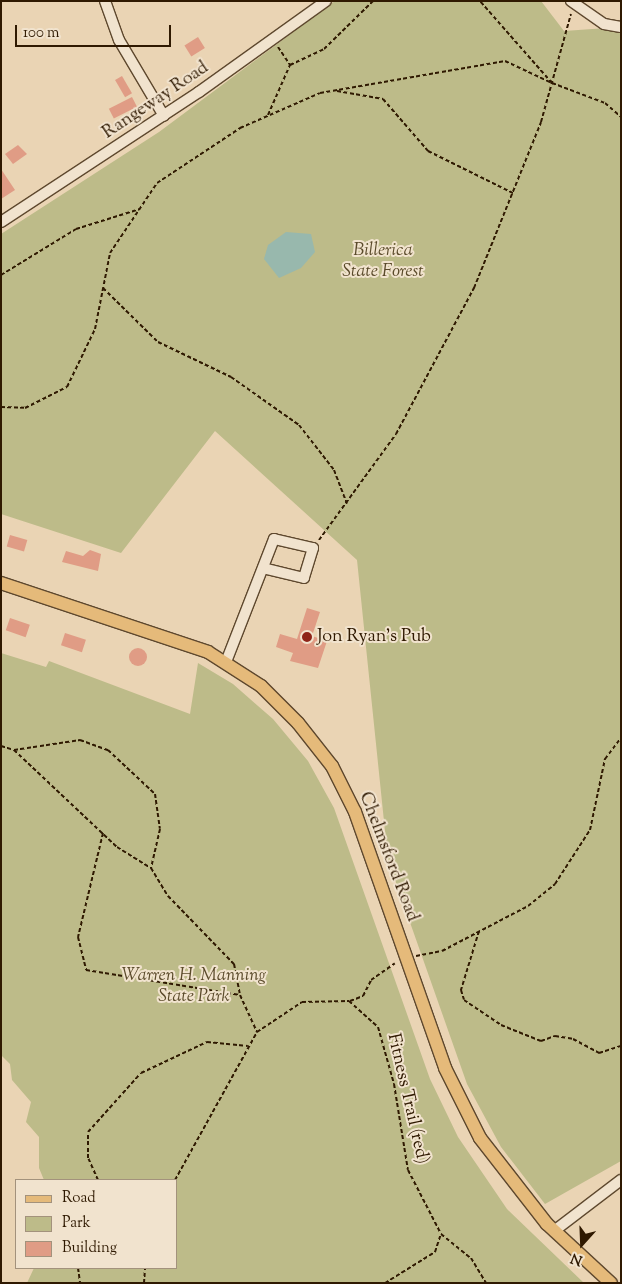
<!DOCTYPE html>
<html>
<head>
<meta charset="utf-8">
<style>
  body { margin:0 }
  #map { position:relative; width:622px; height:1284px; overflow:hidden; background:#ead4b4; font-family:"Sorts Mill Goudy",serif }
  div>[style] { position:absolute }
  .green>* { inset:0; background:#bdbb89 }
  .water>* { inset:0; background:#98b8ad }
  .building>* { inset:0; background:#e09c85; transform-origin:0 0 }
  .round { border-radius:50% }
  .path>* { height:2px; margin-top:-1px; transform-origin:0; background:repeating-linear-gradient(90deg,#2f1901 0 4px,transparent 0 6.5px) }
  .roads { filter:drop-shadow(1px 0 #5e482e) drop-shadow(-1px 0 #5e482e) drop-shadow(0 1px #5e482e) drop-shadow(0 -1px #5e482e) }
  .minor>* { height:10px; margin:-5px; padding:0 5px; transform-origin:5px; border-radius:5px; background:#f1e3ce }
  .major>* { height:12px; margin:-6px; padding:0 6px; transform-origin:6px; border-radius:6px; background:#e5ba7a }
  .dots>* { width:14px; height:14px; translate:-50% -50%; box-sizing:border-box; border:2px solid #f1e3ce; border-radius:50% }
  span { translate:-50% -50%; white-space:nowrap; text-align:center; line-height:1.15; -webkit-text-stroke:4px #f1e3ce; paint-order:stroke }
  .street-label { font-size:18px; color:#2f1901 }
  .park-label { font-size:18px; color:#5a4a2a; font-style:italic }
  .poi-label { font-size:18px; color:#2f1901 }
  .left { translate:0 -50%; text-align:left }
  .frame { position:absolute; inset:0; border:2px solid #2f1901; pointer-events:none }
  .legend { position:absolute; left:15px; top:1179px; width:162px; height:90px; box-sizing:border-box; background:#f1e3ce; border:1px solid #a3927c; margin:0; padding:6px 9px; list-style:none; font-size:15px; color:#2f1901 }
  .legend li { display:flex; align-items:center; gap:10px; height:25px }
  .legend b { width:25px; border:1px solid #a3927c }
  .north { position:absolute; left:557px; top:1219px; width:50px; height:50px; -webkit-text-stroke:4px #f1e3ce; paint-order:stroke; rotate:200deg; font-size:14px; font-weight:700; line-height:20px; text-align:center; color:#2f1901 }
  .north::after { content:''; display:block; margin:auto; width:18px; height:22px; background:#2f1901; clip-path:polygon(50% 0,100% 100%,50% 72%,0 100%) }
  .scale { position:absolute; left:15px; top:25px; width:156px; height:22px; box-sizing:border-box; border:2px solid #2f1901; border-top:0; padding-left:6px; font-size:15px; line-height:18px; white-space:nowrap; color:#2f1901; -webkit-text-stroke:4px #f1e3ce; paint-order:stroke }
</style>
</head>
<body>
<div id="map">
  <div class="green">
    <i style="clip-path:polygon(335px 1px,541px 1px,564px 31px,621px 27px,621px 1161px,545px 1204px,501px 1147px,467px 1084px,388px 860px,357px 560px,215px 431px,121px 553px,1px 514px,1px 234px,159px 132px)"></i>
    <i style="clip-path:polygon(1px 653px,46px 667px,49px 661px,190px 714px,198px 663px,233px 684px,273px 719px,308px 761px,334px 808px,430px 1079px,458px 1137px,507px 1209px,584px 1283px,27px 1283px,34px 1268px,176px 1268px,176px 1180px,44px 1180px,39px 1168px,39px 1137px,26px 1122px,31px 1102px,12px 1080px,10px 1064px,1px 1055px)"></i>
  </div>
  <div class="water">
    <i style="clip-path:polygon(286px 232px,311px 234px,315px 252px,301px 268px,279px 278px,264px 259px,268px 245px)"></i>
  </div>
  <div class="building">
    <i style="left:198px;top:37px;width:13px;height:16px;rotate:58deg"></i>
    <i style="left:122px;top:76px;width:20px;height:8px;rotate:60deg"></i>
    <i style="left:132px;top:97px;width:11px;height:26px;rotate:63deg"></i>
    <i style="clip-path:polygon(18px 145px,27px 154px,13px 164px,5px 154px)"></i>
    <i style="clip-path:polygon(1px 169px,15px 190px,1px 199px)"></i>
    <i style="left:10px;top:535px;width:18px;height:12px;rotate:16deg"></i>
    <i style="clip-path:polygon(90px 550px,101px 554px,98px 571px,62px 562px,66px 551px,83px 556px)"></i>
    <i style="clip-path:polygon(307px 608px,320px 612px,312px 636px,327px 641px,318px 668px,290px 661px,293px 653px,276px 647px,280px 634px,297px 639px)"></i>
    <i style="left:10px;top:618px;width:21px;height:13px;rotate:19deg"></i>
    <i style="left:65px;top:633px;width:22px;height:13px;rotate:18deg"></i>
    <i class="round" style="left:129px;top:648px;width:18px;height:18px"></i>
  </div>
  <div class="path">
    <i style="left:278px;top:47px;width:22px;rotate:56deg"></i>
    <i style="left:552px;top:83px;width:57px;rotate:20.7deg"></i>
    <i style="left:605px;top:103px;width:21px;rotate:41deg"></i>
    <i style="left:337px;top:91px;width:47px;rotate:9.9deg"></i>
    <i style="left:383px;top:99px;width:69px;rotate:49.1deg"></i>
    <i style="left:428px;top:151px;width:95px;rotate:26.3deg"></i>
    <i style="left:268px;top:115px;width:55px;rotate:-66.3deg"></i>
    <i style="left:290px;top:65px;width:38px;rotate:-25deg"></i>
    <i style="left:324px;top:49px;width:69px;rotate:-44.4deg"></i>
    <i style="left:1px;top:275px;width:88px;rotate:-31.5deg"></i>
    <i style="left:76px;top:229px;width:67px;rotate:-17.4deg"></i>
    <i style="left:103px;top:288px;width:77px;rotate:44.5deg"></i>
    <i style="left:158px;top:342px;width:81px;rotate:25.6deg"></i>
    <i style="left:231px;top:377px;width:83px;rotate:35.2deg"></i>
    <i style="left:299px;top:425px;width:57px;rotate:52.1deg"></i>
    <i style="left:334px;top:470px;width:36px;rotate:69deg"></i>
    <i style="left:1px;top:407px;width:24px;rotate:2deg"></i>
    <i style="left:25px;top:408px;width:47px;rotate:-26.6deg"></i>
    <i style="left:67px;top:387px;width:64px;rotate:-64.2deg"></i>
    <i style="left:95px;top:329px;width:77px;rotate:-78.8deg"></i>
    <i style="left:110px;top:253px;width:84px;rotate:-56.1deg"></i>
    <i style="left:157px;top:183px;width:100px;rotate:-33.5deg"></i>
    <i style="left:240px;top:128px;width:87px;rotate:-23.6deg"></i>
    <i style="left:320px;top:93px;width:188px;rotate:-9.8deg"></i>
    <i style="left:505px;top:61px;width:52px;rotate:25.1deg"></i>
    <i style="left:552px;top:83px;width:109px;rotate:-131.3deg"></i>
    <i style="left:319px;top:540px;width:131px;rotate:-54deg"></i>
    <i style="left:396px;top:434px;width:166px;rotate:-61.9deg"></i>
    <i style="left:474px;top:288px;width:179px;rotate:-68deg"></i>
    <i style="left:541px;top:122px;width:112px;rotate:-74.5deg"></i>
    <i style="left:1px;top:746px;width:14px;rotate:17deg"></i>
    <i style="left:14px;top:750px;width:141px;rotate:43.3deg"></i>
    <i style="left:117px;top:847px;width:40px;rotate:32deg"></i>
    <i style="left:151px;top:868px;width:33px;rotate:59deg"></i>
    <i style="left:168px;top:896px;width:95px;rotate:45.9deg"></i>
    <i style="left:234px;top:964px;width:32px;rotate:79deg"></i>
    <i style="left:240px;top:995px;width:41px;rotate:65.3deg"></i>
    <i style="left:14px;top:750px;width:67px;rotate:-8.6deg"></i>
    <i style="left:80px;top:740px;width:30px;rotate:20deg"></i>
    <i style="left:108px;top:750px;width:64px;rotate:43.1deg"></i>
    <i style="left:155px;top:794px;width:35px;rotate:82deg"></i>
    <i style="left:160px;top:829px;width:40px;rotate:103deg"></i>
    <i style="left:103px;top:833px;width:107px;rotate:103.5deg"></i>
    <i style="left:78px;top:937px;width:34px;rotate:76deg"></i>
    <i style="left:86px;top:970px;width:156px;rotate:9.2deg"></i>
    <i style="left:479px;top:931px;width:62px;rotate:107deg"></i>
    <i style="left:461px;top:990px;width:10px;rotate:73deg"></i>
    <i style="left:464px;top:1000px;width:45px;rotate:34deg"></i>
    <i style="left:501px;top:1025px;width:43px;rotate:21.8deg"></i>
    <i style="left:541px;top:1041px;width:15px;rotate:-20deg"></i>
    <i style="left:555px;top:1036px;width:18px;rotate:9deg"></i>
    <i style="left:573px;top:1039px;width:30px;rotate:28deg"></i>
    <i style="left:599px;top:1053px;width:23px;rotate:-18deg"></i>
    <i style="left:416px;top:956px;width:26px;rotate:-11deg"></i>
    <i style="left:442px;top:951px;width:97px;rotate:-27.6deg"></i>
    <i style="left:528px;top:906px;width:35px;rotate:-39deg"></i>
    <i style="left:555px;top:884px;width:64px;rotate:-57.1deg"></i>
    <i style="left:590px;top:830px;width:73px;rotate:-78.1deg"></i>
    <i style="left:605px;top:759px;width:26px;rotate:-53deg"></i>
    <i style="left:350px;top:1001px;width:14px;rotate:-21deg"></i>
    <i style="left:363px;top:996px;width:18px;rotate:-63deg"></i>
    <i style="left:371px;top:980px;width:29px;rotate:-35deg"></i>
    <i style="left:98px;top:1180px;width:24px;rotate:-114deg"></i>
    <i style="left:88px;top:1158px;width:26px;rotate:-90deg"></i>
    <i style="left:88px;top:1132px;width:79px;rotate:-48.1deg"></i>
    <i style="left:141px;top:1073px;width:73px;rotate:-25.2deg"></i>
    <i style="left:207px;top:1042px;width:41px;rotate:5.6deg"></i>
    <i style="left:175px;top:1180px;width:169px;rotate:-61deg"></i>
    <i style="left:257px;top:1032px;width:54px;rotate:-33.7deg"></i>
    <i style="left:302px;top:1002px;width:47px;rotate:-1.2deg"></i>
    <i style="left:349px;top:1001px;width:39px;rotate:42deg"></i>
    <i style="left:378px;top:1027px;width:59px;rotate:74.3deg"></i>
    <i style="left:394px;top:1084px;width:87px;rotate:80.8deg"></i>
    <i style="left:408px;top:1170px;width:72px;rotate:62.7deg"></i>
    <i style="left:441px;top:1234px;width:38px;rotate:39deg"></i>
    <i style="left:471px;top:1258px;width:29px;rotate:59deg"></i>
    <i style="left:78px;top:1268px;width:15px;rotate:82deg"></i>
    <i style="left:144px;top:1283px;width:15px;rotate:-86deg"></i>
    <i style="left:385px;top:1283px;width:59px;rotate:-31.8deg"></i>
    <i style="left:435px;top:1252px;width:19px;rotate:-72deg"></i>
  </div>
  <div class="roads">
    <div class="minor">
      <i style="left:105px;top:1px;width:41px;rotate:70.3deg"></i>
      <i style="left:119px;top:40px;width:88px;rotate:59.4deg"></i>
      <i style="left:571px;top:1px;width:40px;rotate:34.9deg"></i>
      <i style="left:604px;top:24px;width:17px;rotate:10deg"></i>
      <i style="left:1px;top:222px;width:237px;rotate:-33.3deg"></i>
      <i style="left:199px;top:92px;width:156px;rotate:-35.6deg"></i>
      <i style="left:226px;top:662px;width:132px;rotate:-68.7deg"></i>
      <i style="left:274px;top:539px;width:40px;rotate:13deg"></i>
      <i style="left:313px;top:548px;width:31px;rotate:107deg"></i>
      <i style="left:304px;top:578px;width:42px;rotate:-166.3deg"></i>
      <i style="left:554px;top:1231px;width:84px;rotate:-37.3deg"></i>
    </div>
    <div class="major">
      <i style="left:1px;top:583px;width:218px;rotate:18.4deg"></i>
      <i style="left:208px;top:652px;width:63px;rotate:32.7deg"></i>
      <i style="left:261px;top:686px;width:52px;rotate:45deg"></i>
      <i style="left:298px;top:723px;width:55px;rotate:51.7deg"></i>
      <i style="left:332px;top:766px;width:51px;rotate:63.4deg"></i>
      <i style="left:355px;top:812px;width:271px;rotate:70.6deg"></i>
      <i style="left:445px;top:1068px;width:78px;rotate:63.4deg"></i>
      <i style="left:480px;top:1138px;width:109px;rotate:52.1deg"></i>
      <i style="left:547px;top:1224px;width:87px;rotate:42.7deg"></i>
    </div>
  </div>
  <div class="dots">
    <i style="left:307px;top:637px;background:#8f2418"></i>
  </div>
  <div class="street-label">
    <span style="left:156px;top:101px;rotate:-34deg">Rangeway Road</span>
    <span style="left:388px;top:857px;rotate:69deg">Chelmsford Road</span>
    <span style="left:407px;top:1099px;rotate:77deg">Fitness Trail (red)</span>
  </div>
  <div class="park-label">
    <span style="left:383px;top:262px">Billerica<br>State Forest</span>
    <span style="left:194px;top:987px">Warren H. Manning<br>State Park</span>
  </div>
  <div class="poi-label">
    <span class="left" style="left:317px;top:637px">Jon Ryan's Pub</span>
  </div>
  <div class="frame"></div>
  <ul class="legend">
  <li><b style="height:6px;background:#e5ba7a"></b>Road</li>
  <li><b style="height:14px;background:#bdbb89"></b>Park</li>
  <li><b style="height:14px;background:#e09c85"></b>Building</li>
  </ul>
  <div class="north">N</div>
  <div class="scale">100 m</div>
</div>
</body>
</html>
